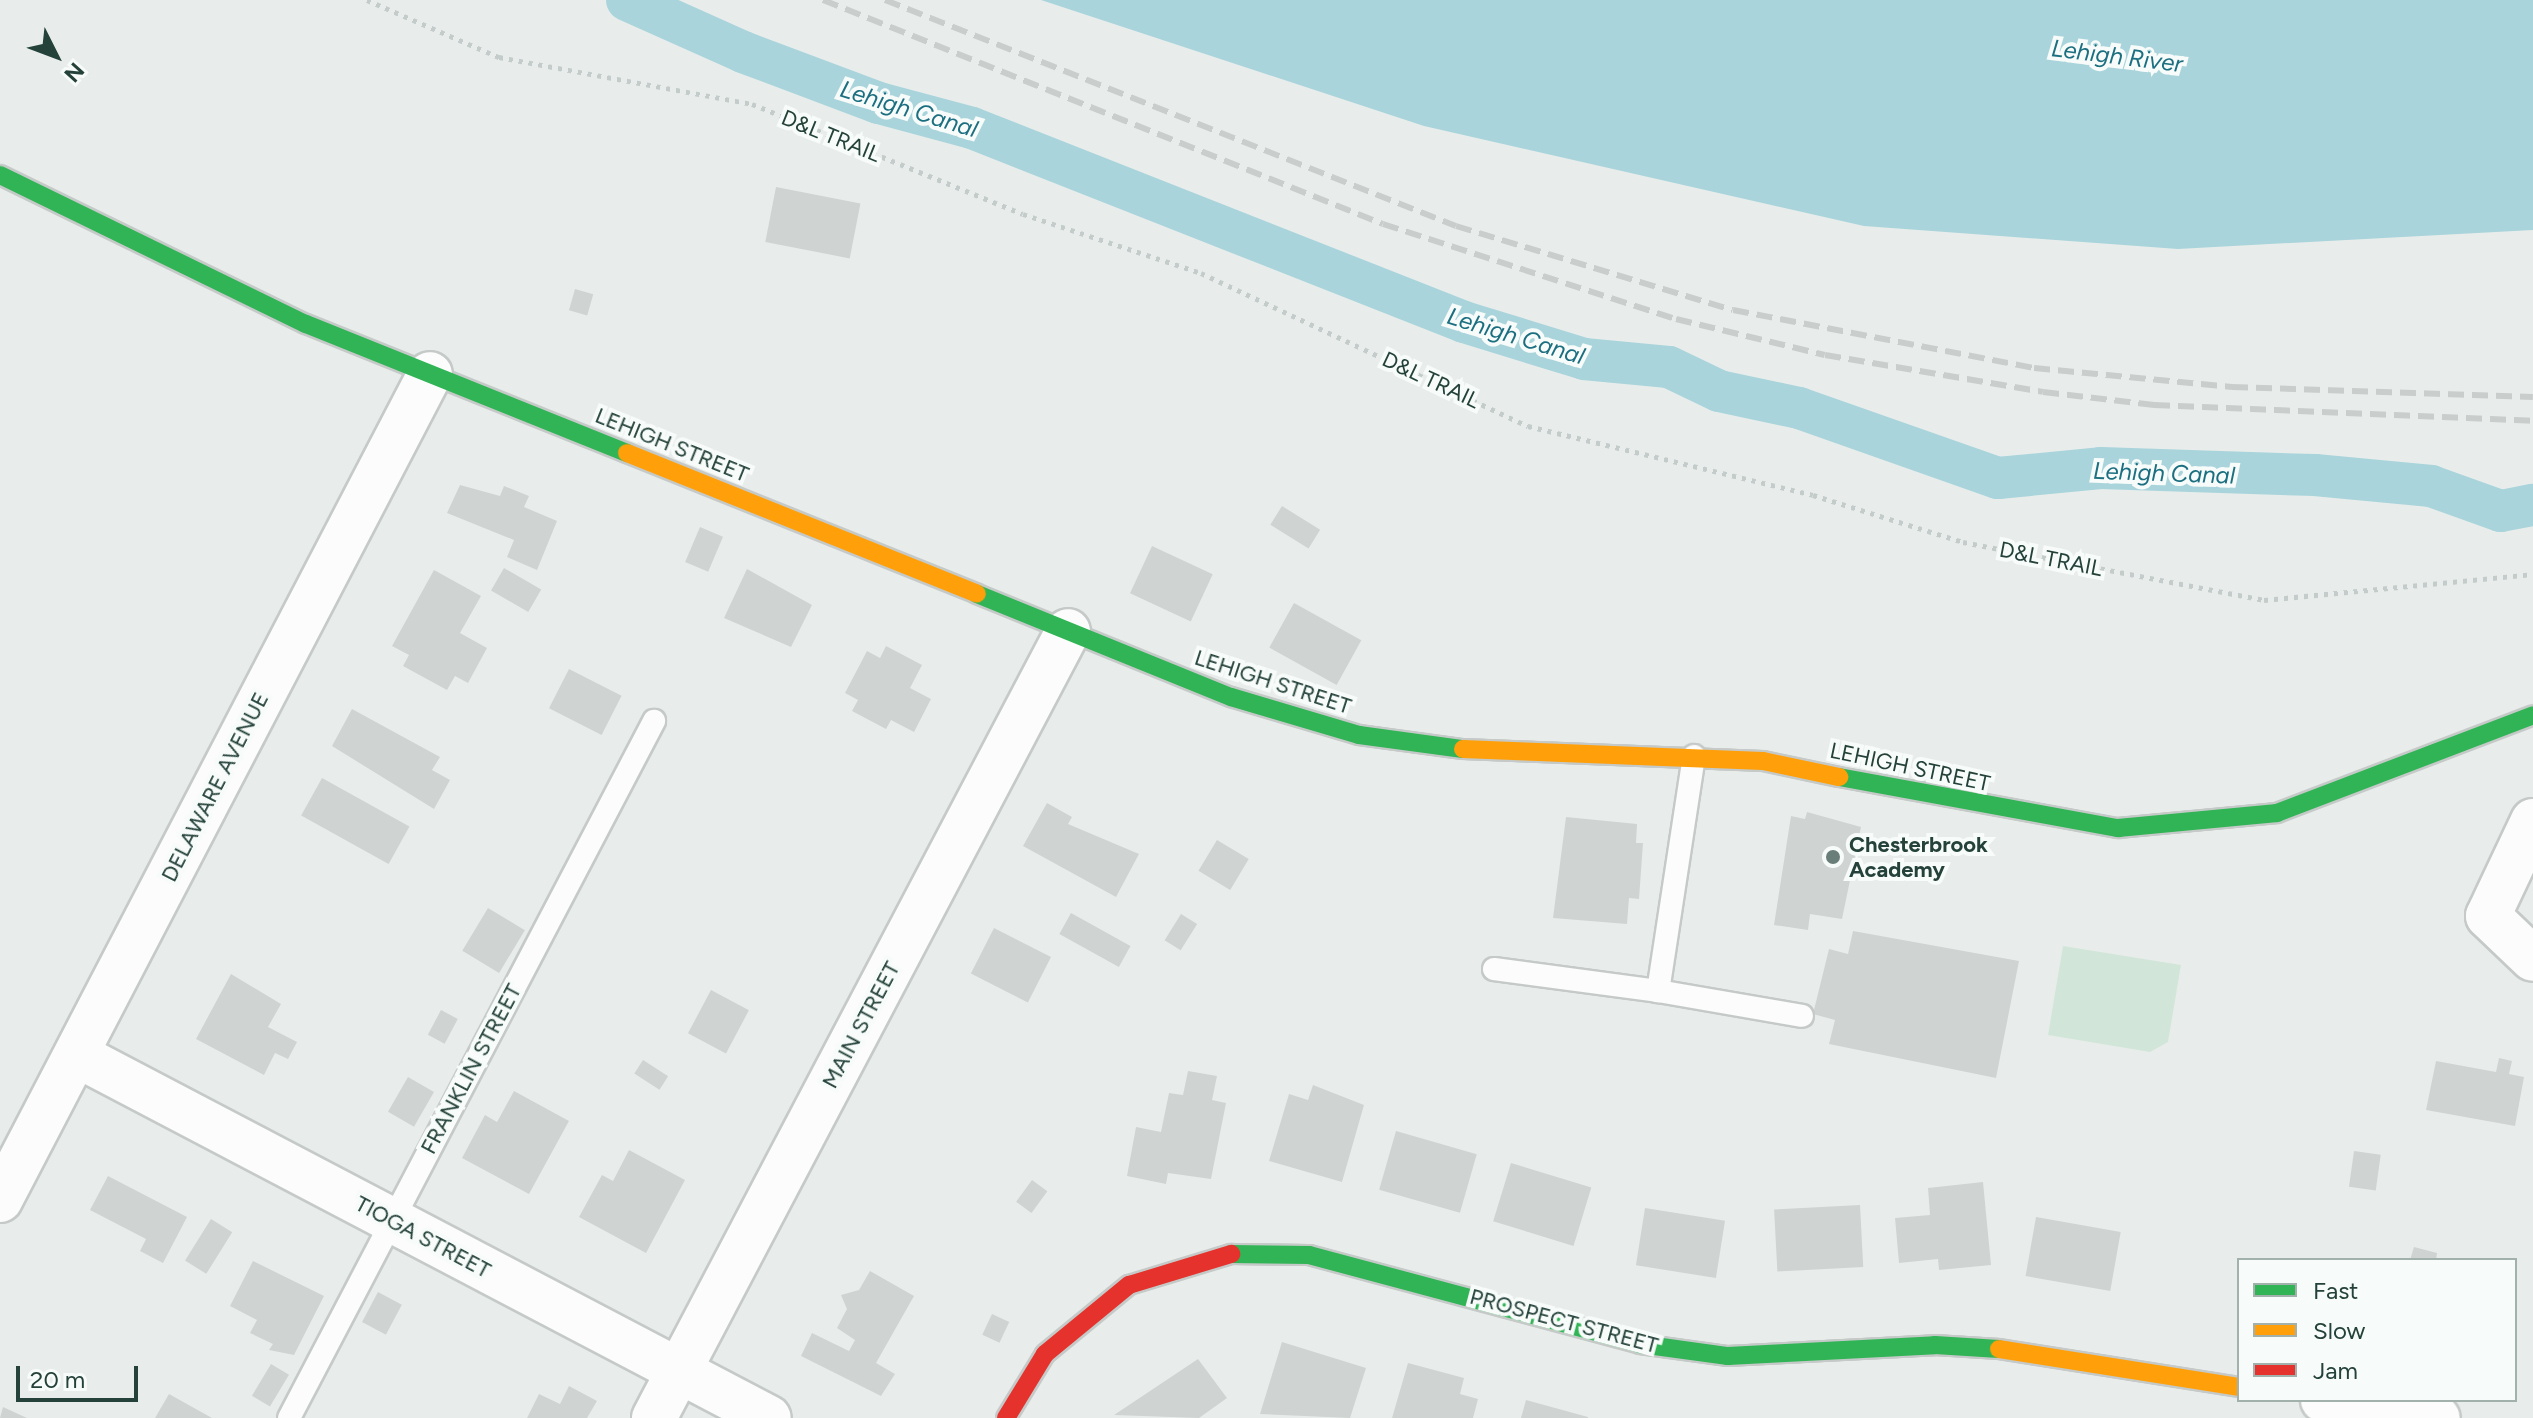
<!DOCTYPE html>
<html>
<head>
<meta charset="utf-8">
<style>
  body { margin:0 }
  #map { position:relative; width:2533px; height:1418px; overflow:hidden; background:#e8edeb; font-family:Figtree,sans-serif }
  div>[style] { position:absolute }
  .green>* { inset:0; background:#d1e6d8 }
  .water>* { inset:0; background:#a9d4db }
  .canal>* { height:42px; margin:-21px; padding:0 21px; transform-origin:21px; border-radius:21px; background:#a9d4db }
  .building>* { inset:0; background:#cfd4d2; transform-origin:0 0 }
  .path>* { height:5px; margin-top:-2.5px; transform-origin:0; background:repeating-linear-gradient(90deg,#c3ccca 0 4px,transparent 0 10px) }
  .roads { filter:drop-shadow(2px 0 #c5cac8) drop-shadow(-2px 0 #c5cac8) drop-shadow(0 2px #c5cac8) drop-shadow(0 -2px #c5cac8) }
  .lane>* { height:22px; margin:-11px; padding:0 11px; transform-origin:11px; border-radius:11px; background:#fcfcfc }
  .street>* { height:44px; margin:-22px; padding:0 22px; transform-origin:22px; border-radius:22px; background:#fcfcfc }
  .fast>* { height:18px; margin:-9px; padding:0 9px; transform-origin:9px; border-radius:9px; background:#30b455 }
  .slow>* { height:18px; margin:-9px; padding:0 9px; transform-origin:9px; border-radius:9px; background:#ff9f0a }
  .jam>* { height:18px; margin:-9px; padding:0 9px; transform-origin:9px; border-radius:9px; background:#e5322d }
  .rail>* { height:6px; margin-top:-3px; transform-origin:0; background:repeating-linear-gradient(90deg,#c9cdcc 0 16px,transparent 0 24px) }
  .dots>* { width:22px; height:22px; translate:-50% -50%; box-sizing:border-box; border:4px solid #f7fbf9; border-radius:50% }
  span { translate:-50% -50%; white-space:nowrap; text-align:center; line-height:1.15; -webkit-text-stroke:8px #f7fbf9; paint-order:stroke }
  .street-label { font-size:22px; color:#24423a }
  .poi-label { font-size:22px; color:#24423a; font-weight:700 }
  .left { translate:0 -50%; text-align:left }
  .water-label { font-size:24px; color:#1c6f80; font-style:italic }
  .legend { position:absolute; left:2237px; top:1258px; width:280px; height:144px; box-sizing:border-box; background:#f7fbf9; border:2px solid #a3b1ad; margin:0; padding:10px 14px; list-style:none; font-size:24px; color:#24423a }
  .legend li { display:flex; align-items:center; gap:16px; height:40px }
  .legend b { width:40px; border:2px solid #a3b1ad }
  .north { position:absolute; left:16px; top:16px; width:80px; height:80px; -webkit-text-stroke:6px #f7fbf9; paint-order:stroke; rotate:132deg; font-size:22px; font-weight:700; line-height:32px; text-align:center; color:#24423a }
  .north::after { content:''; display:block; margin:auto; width:28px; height:36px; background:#24423a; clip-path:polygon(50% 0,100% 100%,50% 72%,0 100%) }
  .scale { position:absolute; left:16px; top:1366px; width:122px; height:36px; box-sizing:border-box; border:4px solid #24423a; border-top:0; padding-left:10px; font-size:24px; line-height:28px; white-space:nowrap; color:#24423a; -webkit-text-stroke:6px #f7fbf9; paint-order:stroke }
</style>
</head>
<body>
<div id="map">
  <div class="green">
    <i style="clip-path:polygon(2063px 946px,2181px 965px,2168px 1042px,2150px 1052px,2048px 1035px)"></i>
  </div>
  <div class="water">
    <i style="clip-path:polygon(1041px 0,2533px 0,2533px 230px,2178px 249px,1864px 226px,1424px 126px)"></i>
  </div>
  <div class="canal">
    <i style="left:627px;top:0;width:127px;rotate:24.1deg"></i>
    <i style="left:743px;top:52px;width:145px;rotate:20.6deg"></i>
    <i style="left:879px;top:103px;width:96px;rotate:15deg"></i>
    <i style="left:972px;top:128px;width:529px;rotate:21.52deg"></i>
    <i style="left:1464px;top:322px;width:126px;rotate:17.1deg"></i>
    <i style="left:1584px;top:359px;width:85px;rotate:5.4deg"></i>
    <i style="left:1669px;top:367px;width:55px;rotate:25.6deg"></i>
    <i style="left:1719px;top:391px;width:82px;rotate:12deg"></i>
    <i style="left:1799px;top:408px;width:211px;rotate:19.4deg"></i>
    <i style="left:1998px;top:478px;width:103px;rotate:-5.5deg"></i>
    <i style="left:2101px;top:468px;width:214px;rotate:1.9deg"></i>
    <i style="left:2315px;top:475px;width:117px;rotate:5.4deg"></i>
    <i style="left:2431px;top:486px;width:74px;rotate:19.7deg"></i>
    <i style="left:2501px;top:511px;width:33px;rotate:-11deg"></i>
  </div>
  <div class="building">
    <i style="left:776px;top:187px;width:86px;height:56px;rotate:11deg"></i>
    <i style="left:575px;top:289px;width:19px;height:22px;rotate:16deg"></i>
    <i style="clip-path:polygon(460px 485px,500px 496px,504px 486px,529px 496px,524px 507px,557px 521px,537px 570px,507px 557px,514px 540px,447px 513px)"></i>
    <i style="left:1282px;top:506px;width:45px;height:22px;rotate:32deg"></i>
    <i style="left:700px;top:527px;width:25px;height:38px;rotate:23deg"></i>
    <i style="left:1152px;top:546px;width:67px;height:52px;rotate:25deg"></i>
    <i style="left:504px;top:568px;width:43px;height:26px;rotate:30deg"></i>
    <i style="clip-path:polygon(747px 569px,812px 605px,791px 647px,724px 618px)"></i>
    <i style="clip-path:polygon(434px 570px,481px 596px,460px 633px,487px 648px,468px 683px,455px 676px,447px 690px,403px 666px,409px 655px,392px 646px)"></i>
    <i style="left:1294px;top:603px;width:77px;height:51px;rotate:29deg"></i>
    <i style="clip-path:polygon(886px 646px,922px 665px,910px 688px,931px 699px,914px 732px,891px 720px,886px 729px,852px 711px,858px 700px,845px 693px,867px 651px,880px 658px)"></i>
    <i style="left:569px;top:669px;width:59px;height:44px;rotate:27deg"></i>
    <i style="clip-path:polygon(352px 709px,440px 757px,432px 770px,450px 780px,434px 809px,332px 746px)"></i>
    <i style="left:322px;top:778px;width:100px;height:43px;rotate:29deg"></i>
    <i style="clip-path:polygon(1047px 803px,1072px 817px,1068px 824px,1139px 854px,1116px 897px,1023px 846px)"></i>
    <i style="clip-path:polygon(1807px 812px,1861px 827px,1842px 919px,1810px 914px,1808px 930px,1774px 925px,1791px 816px,1805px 819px)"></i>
    <i style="clip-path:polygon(1566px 817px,1637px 824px,1636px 843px,1643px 843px,1639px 899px,1629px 898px,1627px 924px,1553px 918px)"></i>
    <i style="left:1217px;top:840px;width:37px;height:36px;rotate:31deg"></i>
    <i style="left:488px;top:908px;width:43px;height:50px;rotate:31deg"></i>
    <i style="left:1071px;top:913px;width:68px;height:24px;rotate:29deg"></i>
    <i style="left:1181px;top:914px;width:19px;height:31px;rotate:32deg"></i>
    <i style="left:994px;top:928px;width:64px;height:51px;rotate:27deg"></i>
    <i style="clip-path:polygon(1853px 931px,2019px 961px,1996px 1078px,1829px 1044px,1835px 1020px,1813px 1014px,1829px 949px,1848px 954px)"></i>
    <i style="clip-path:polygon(231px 974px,281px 1004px,268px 1027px,297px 1042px,288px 1059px,275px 1053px,264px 1075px,196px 1039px)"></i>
    <i style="left:711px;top:990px;width:43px;height:49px;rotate:28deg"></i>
    <i style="left:441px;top:1010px;width:19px;height:28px;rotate:28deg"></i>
    <i style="clip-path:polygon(2499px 1058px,2512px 1061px,2509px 1074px,2524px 1077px,2515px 1126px,2426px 1110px,2436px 1061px,2496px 1072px)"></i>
    <i style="left:643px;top:1060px;width:30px;height:16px;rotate:33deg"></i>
    <i style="clip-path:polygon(1188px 1071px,1217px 1076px,1212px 1100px,1226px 1103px,1211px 1179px,1168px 1173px,1166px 1184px,1127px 1176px,1136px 1127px,1161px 1132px,1169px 1093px,1183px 1095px)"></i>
    <i style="left:408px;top:1077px;width:30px;height:40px;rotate:30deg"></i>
    <i style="clip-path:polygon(1313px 1085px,1364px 1105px,1342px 1182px,1269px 1161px,1289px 1094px,1308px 1100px)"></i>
    <i style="clip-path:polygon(514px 1091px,569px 1121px,529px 1194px,462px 1158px,485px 1115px,497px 1122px)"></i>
    <i style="left:1396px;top:1131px;width:84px;height:61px;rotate:16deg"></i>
    <i style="clip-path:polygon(629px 1150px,685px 1180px,646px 1253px,579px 1217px,602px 1175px,613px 1181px)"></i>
    <i style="left:2354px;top:1151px;width:27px;height:36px;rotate:8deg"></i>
    <i style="left:1511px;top:1163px;width:84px;height:61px;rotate:17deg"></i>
    <i style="clip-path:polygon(108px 1176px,187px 1217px,163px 1263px,140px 1251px,146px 1239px,90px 1210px)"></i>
    <i style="left:1032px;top:1180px;width:19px;height:27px;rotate:36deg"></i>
    <i style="clip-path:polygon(1983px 1182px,1991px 1265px,1939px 1270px,1938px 1259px,1899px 1263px,1895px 1218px,1930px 1215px,1928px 1188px)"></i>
    <i style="left:1860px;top:1205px;width:62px;height:86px;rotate:87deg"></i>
    <i style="left:1645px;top:1208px;width:81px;height:58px;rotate:9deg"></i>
    <i style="left:2036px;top:1217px;width:86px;height:60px;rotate:10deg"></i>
    <i style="left:211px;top:1219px;width:25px;height:49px;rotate:32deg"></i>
    <i style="clip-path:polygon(2414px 1247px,2437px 1253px,2436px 1260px,2410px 1260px)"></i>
    <i style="clip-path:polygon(253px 1261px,324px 1296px,294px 1355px,269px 1350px,273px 1344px,250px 1333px,257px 1320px,230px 1306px)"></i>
    <i style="clip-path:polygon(870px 1271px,914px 1296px,876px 1363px,895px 1374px,881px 1396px,801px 1356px,812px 1333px,849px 1351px,855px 1340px,837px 1328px,847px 1309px,841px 1295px,859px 1290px)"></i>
    <i style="left:378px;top:1292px;width:27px;height:34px;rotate:28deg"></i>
    <i style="left:992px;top:1314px;width:19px;height:23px;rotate:25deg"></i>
    <i style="clip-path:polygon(1282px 1342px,1366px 1368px,1350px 1418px,1260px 1414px)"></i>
    <i style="clip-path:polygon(1198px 1359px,1227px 1398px,1199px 1418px,1114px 1415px)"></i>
    <i style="clip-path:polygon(1408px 1363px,1464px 1378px,1460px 1394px,1478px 1399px,1473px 1418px,1392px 1418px)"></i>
    <i style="left:271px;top:1364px;width:21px;height:37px;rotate:31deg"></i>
    <i style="clip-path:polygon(569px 1386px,597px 1401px,587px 1418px,527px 1418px,539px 1394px,560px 1404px)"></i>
    <i style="clip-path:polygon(169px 1394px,212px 1418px,155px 1418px)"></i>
    <i style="clip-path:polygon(1526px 1400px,1588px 1417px,1588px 1418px,1521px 1418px)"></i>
    <i style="clip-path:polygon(3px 1407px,27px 1418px,0 1418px)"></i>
  </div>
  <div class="path">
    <i style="left:367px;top:0;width:144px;rotate:23.4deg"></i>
    <i style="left:499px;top:57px;width:257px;rotate:10.5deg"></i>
    <i style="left:752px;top:104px;width:292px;rotate:22.1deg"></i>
    <i style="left:1023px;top:214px;width:188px;rotate:18.3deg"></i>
    <i style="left:1201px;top:273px;width:361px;rotate:25.1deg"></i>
    <i style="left:1528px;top:426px;width:293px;rotate:13.6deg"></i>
    <i style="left:1813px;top:495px;width:157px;rotate:17.4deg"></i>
    <i style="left:1963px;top:542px;width:307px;rotate:10.9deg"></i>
    <i style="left:2264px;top:600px;width:270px;rotate:-5.5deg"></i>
  </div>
  <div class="roads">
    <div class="lane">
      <i style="left:1694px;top:756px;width:238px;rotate:98.7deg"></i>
      <i style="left:1658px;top:991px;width:146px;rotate:9.8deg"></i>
      <i style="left:1494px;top:969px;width:165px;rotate:7.6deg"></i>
      <i style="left:289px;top:1418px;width:787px;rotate:-62.36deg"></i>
    </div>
    <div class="street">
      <i style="left:2533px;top:821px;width:105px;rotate:115.3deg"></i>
      <i style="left:2488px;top:916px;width:62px;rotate:43.7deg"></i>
      <i style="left:77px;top:1055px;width:781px;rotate:27.68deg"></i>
      <i style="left:0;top:1200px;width:931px;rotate:-62.5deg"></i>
      <i style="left:2323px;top:1400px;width:116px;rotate:8.9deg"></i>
      <i style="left:654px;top:1418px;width:889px;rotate:-62.25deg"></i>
    </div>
    <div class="fast">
      <i style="left:0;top:175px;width:340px;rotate:26deg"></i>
      <i style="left:306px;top:324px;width:346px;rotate:21.9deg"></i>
      <i style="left:977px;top:594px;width:274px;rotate:22.1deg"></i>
      <i style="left:1231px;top:697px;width:134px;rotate:16.5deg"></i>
      <i style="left:1359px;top:735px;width:105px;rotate:7.7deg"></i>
      <i style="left:1839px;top:777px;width:284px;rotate:10.4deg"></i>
      <i style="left:2118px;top:828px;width:160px;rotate:-5.4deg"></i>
      <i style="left:2277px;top:813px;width:274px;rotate:-20.9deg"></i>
      <i style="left:1231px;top:1254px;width:78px;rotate:0.7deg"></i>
      <i style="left:1309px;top:1255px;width:343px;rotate:15deg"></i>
      <i style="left:1640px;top:1344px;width:89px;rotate:7.8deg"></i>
      <i style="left:1728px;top:1356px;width:207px;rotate:-3deg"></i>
      <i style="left:1935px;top:1345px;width:64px;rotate:3.6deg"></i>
    </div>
    <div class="slow">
      <i style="left:627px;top:453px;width:377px;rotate:21.9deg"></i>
      <i style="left:1463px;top:749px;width:300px;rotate:2.3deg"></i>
      <i style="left:1763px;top:761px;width:78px;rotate:11.9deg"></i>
      <i style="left:1999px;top:1349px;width:243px;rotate:9deg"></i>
    </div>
    <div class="jam">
      <i style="left:1006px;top:1418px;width:75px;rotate:-58.6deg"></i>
      <i style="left:1045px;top:1354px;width:109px;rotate:-39.4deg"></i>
      <i style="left:1129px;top:1285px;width:107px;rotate:-16.9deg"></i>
    </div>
  </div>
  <div class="rail">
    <i style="left:823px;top:0;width:603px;rotate:21.8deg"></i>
    <i style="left:1383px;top:224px;width:308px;rotate:18deg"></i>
    <i style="left:1676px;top:319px;width:153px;rotate:13.6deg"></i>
    <i style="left:1825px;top:355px;width:221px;rotate:9.6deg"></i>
    <i style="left:2043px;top:392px;width:112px;rotate:6.7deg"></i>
    <i style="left:2154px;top:405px;width:379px;rotate:2.4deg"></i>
    <i style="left:885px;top:0;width:614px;rotate:21.59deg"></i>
    <i style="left:1456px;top:226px;width:289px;rotate:16.9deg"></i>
    <i style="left:1733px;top:310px;width:307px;rotate:10.9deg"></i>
    <i style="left:2034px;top:368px;width:199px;rotate:5.5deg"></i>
    <i style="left:2232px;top:387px;width:301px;rotate:1.9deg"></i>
  </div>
  <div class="dots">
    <i style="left:1833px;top:857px;background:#697e78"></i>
  </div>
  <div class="street-label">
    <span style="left:831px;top:136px;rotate:22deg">D&amp;L TRAIL</span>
    <span style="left:1431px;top:380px;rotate:25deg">D&amp;L TRAIL</span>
    <span style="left:672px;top:445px;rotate:22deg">LEHIGH STREET</span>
    <span style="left:2051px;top:559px;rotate:11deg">D&amp;L TRAIL</span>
    <span style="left:1273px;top:682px;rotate:18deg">LEHIGH STREET</span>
    <span style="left:1910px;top:767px;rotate:12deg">LEHIGH STREET</span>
    <span style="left:215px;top:787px;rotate:-63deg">DELAWARE AVENUE</span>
    <span style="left:861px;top:1025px;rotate:-62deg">MAIN STREET</span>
    <span style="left:471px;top:1069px;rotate:-62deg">FRANKLIN STREET</span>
    <span style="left:423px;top:1237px;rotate:28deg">TIOGA STREET</span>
    <span style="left:1564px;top:1321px;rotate:15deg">PROSPECT STREET</span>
  </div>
  <div class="poi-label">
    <span class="left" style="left:1849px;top:857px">Chesterbrook<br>Academy</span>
  </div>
  <div class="water-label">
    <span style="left:2117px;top:56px;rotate:7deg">Lehigh River</span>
    <span style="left:909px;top:109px;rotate:17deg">Lehigh Canal</span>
    <span style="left:1516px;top:336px;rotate:17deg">Lehigh Canal</span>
    <span style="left:2164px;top:473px;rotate:2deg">Lehigh Canal</span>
  </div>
  <ul class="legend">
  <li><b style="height:10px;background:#30b455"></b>Fast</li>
  <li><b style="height:10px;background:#ff9f0a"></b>Slow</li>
  <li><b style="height:10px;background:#e5322d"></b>Jam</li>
  </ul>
  <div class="north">N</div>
  <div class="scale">20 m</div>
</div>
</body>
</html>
